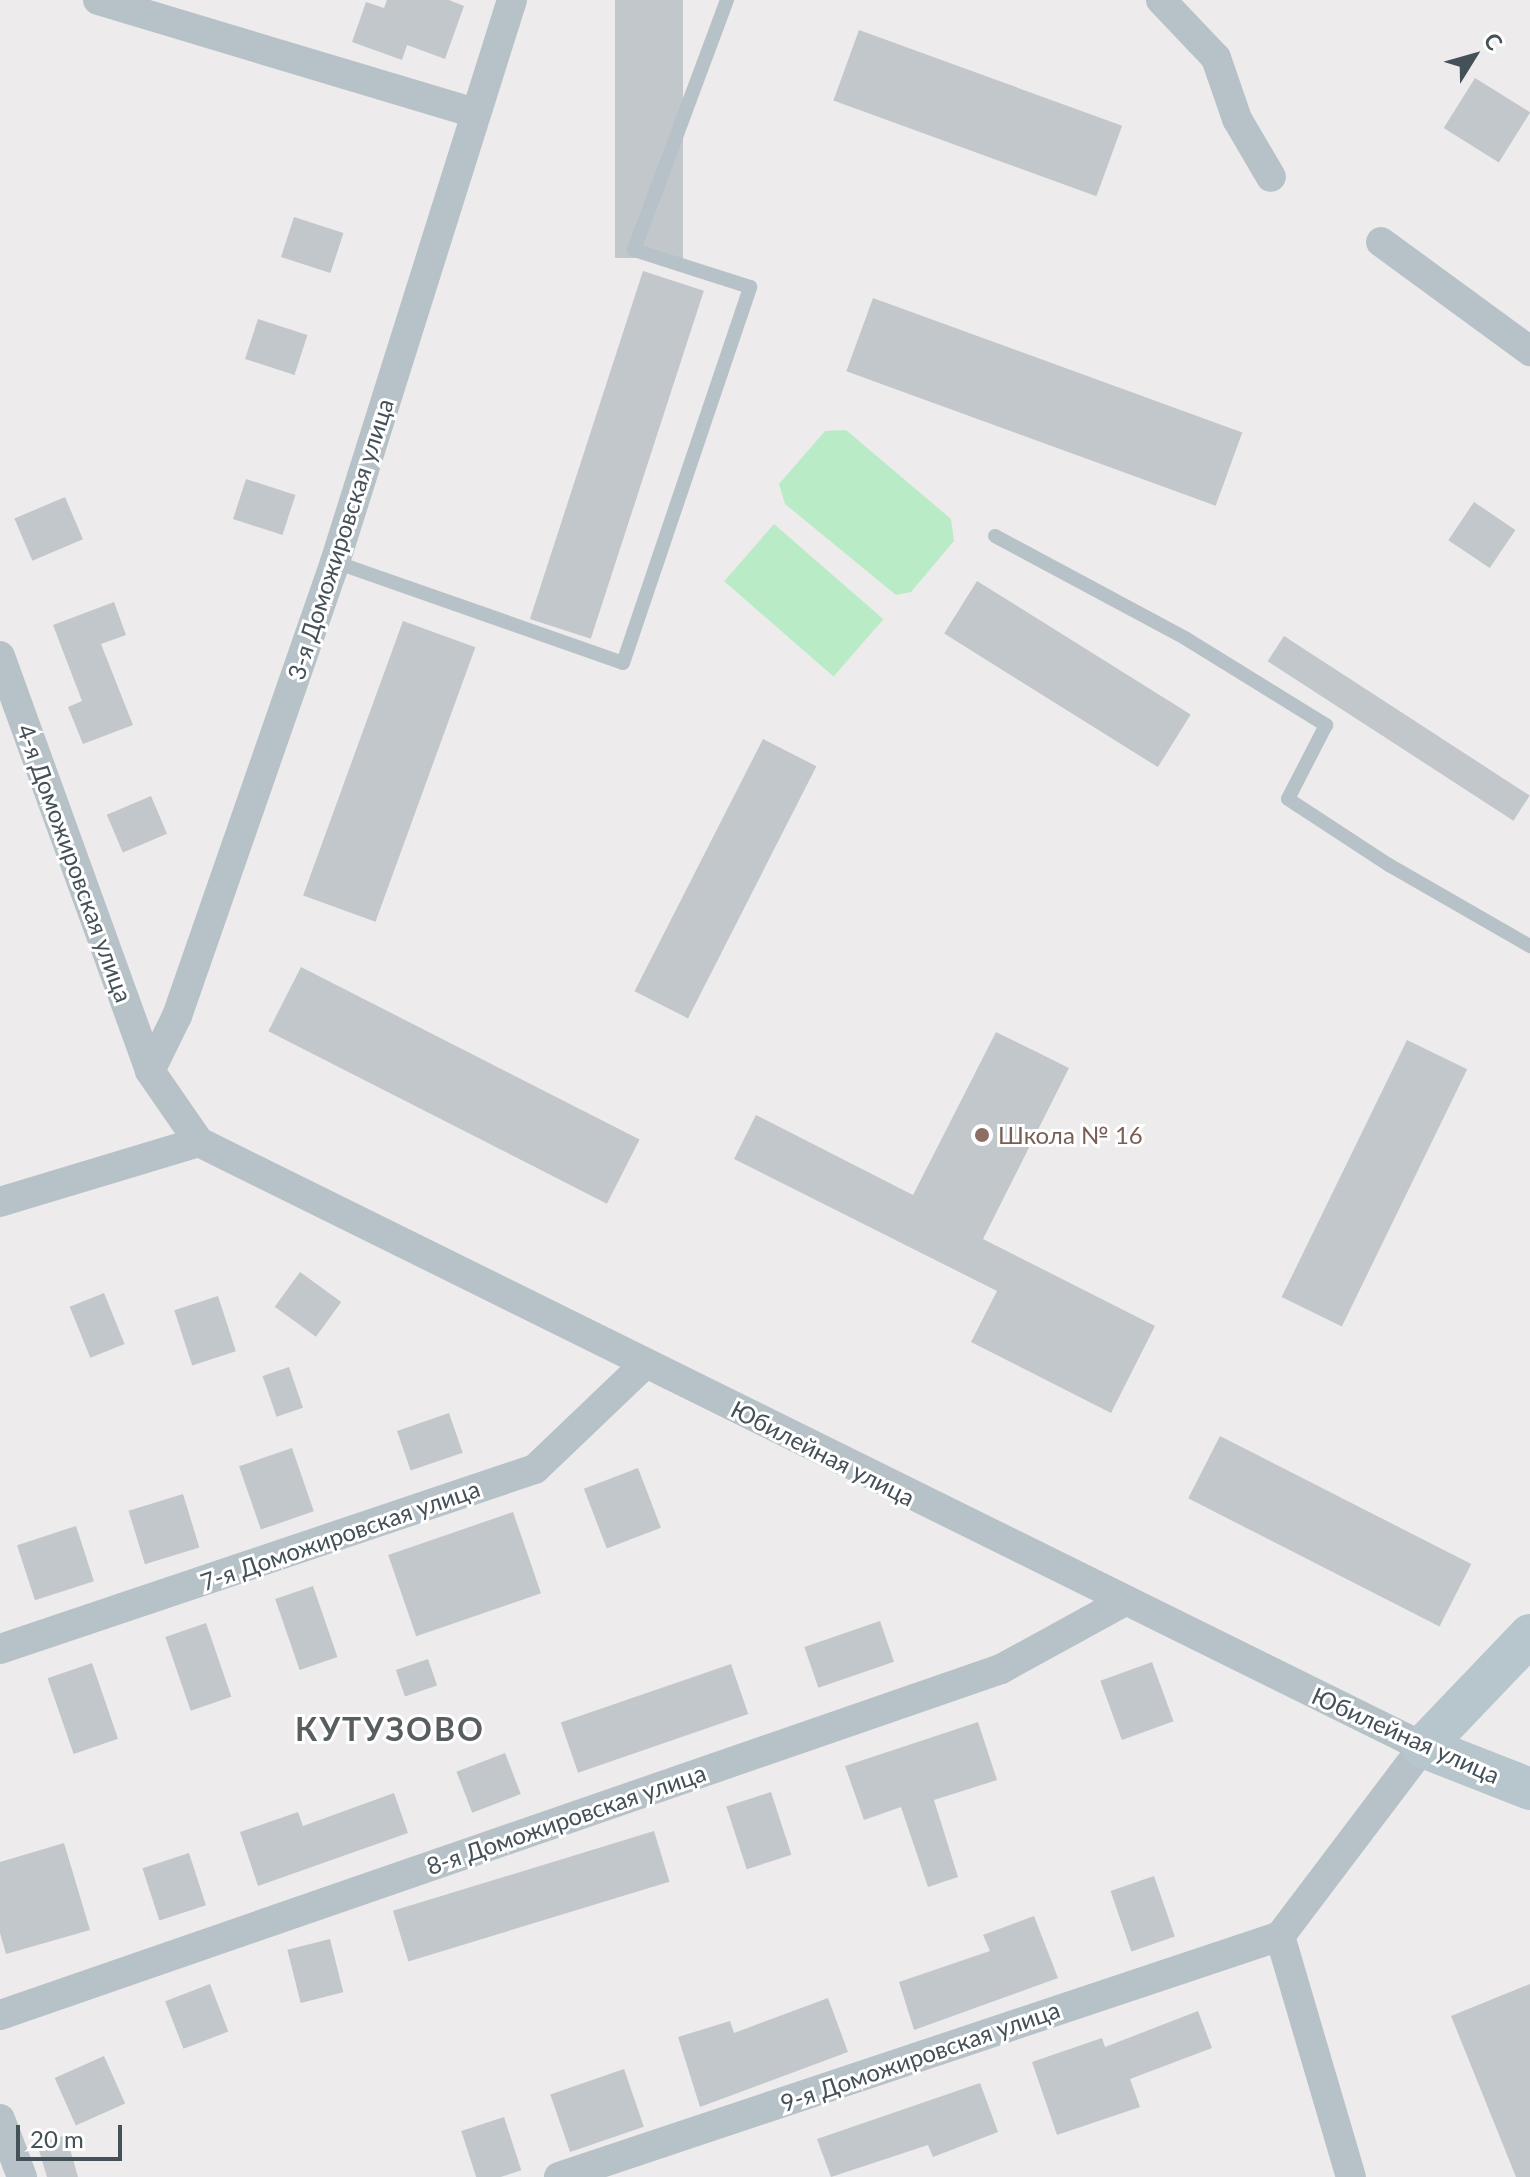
<!DOCTYPE html>
<html>
<head>
<meta charset="utf-8">
<style>
  body { margin:0 }
  #map { position:relative; width:1530px; height:2177px; overflow:hidden; background:#eeebec; font-family:Lato,sans-serif }
  div>[style] { position:absolute }
  .green>* { inset:0; background:#b9ecc6; transform-origin:0 0 }
  .building>* { inset:0; background:#c2c7cb; transform-origin:0 0 }
  .lane>* { height:14px; margin:-7px; padding:0 7px; transform-origin:7px; border-radius:7px; background:#b7c2c8 }
  .street>* { height:30px; margin:-15px; padding:0 15px; transform-origin:15px; border-radius:15px; background:#b7c2c8 }
  .secondary>* { height:42px; margin:-21px; padding:0 21px; transform-origin:21px; border-radius:21px; background:#b7c5cd }
  .dots>* { width:22px; height:22px; translate:-50% -50%; box-sizing:border-box; border:4px solid #fff; border-radius:50% }
  span { translate:-50% -50%; white-space:nowrap; text-align:center; line-height:1.15; -webkit-text-stroke:6px #fff; paint-order:stroke }
  .street-label { font-size:24px; color:#455158 }
  .education-label { font-size:24px; color:#785e54 }
  .left { translate:0 -50%; text-align:left }
  .district-label { font-size:32px; color:#585d60; font-weight:700; letter-spacing:2px }
  .north { position:absolute; left:1434px; top:16px; width:80px; height:80px; -webkit-text-stroke:6px #fff; paint-order:stroke; rotate:53deg; font-size:22px; font-weight:700; line-height:32px; text-align:center; color:#455158 }
  .north::after { content:''; display:block; margin:auto; width:28px; height:36px; background:#455158; clip-path:polygon(50% 0,100% 100%,50% 72%,0 100%) }
  .scale { position:absolute; left:16px; top:2125px; width:106px; height:36px; box-sizing:border-box; border:4px solid #455158; border-top:0; padding-left:10px; font-size:24px; line-height:28px; white-space:nowrap; color:#455158; -webkit-text-stroke:6px #fff; paint-order:stroke }
</style>
</head>
<body>
<div id="map">
  <div class="green">
    <i style="clip-path:polygon(846px 430px,951px 519px,954px 541px,911px 592px,896px 595px,785px 504px,779px 484px,825px 431px)"></i>
    <i style="left:774px;top:524px;width:145px;height:76px;rotate:41deg"></i>
  </div>
  <div class="building">
    <i style="clip-path:polygon(387px 0,449px 0,464px 6px,445px 59px,407px 45px,402px 60px,352px 42px,366px 2px,384px 8px)"></i>
    <i style="left:615px;top:0;width:68px;height:258px"></i>
    <i style="left:859px;top:30px;width:280px;height:75px;rotate:20deg"></i>
    <i style="left:1475px;top:78px;width:65px;height:59px;rotate:32deg"></i>
    <i style="left:294px;top:217px;width:52px;height:42px;rotate:18deg"></i>
    <i style="left:643px;top:271px;width:64px;height:366px;rotate:18deg"></i>
    <i style="left:873px;top:298px;width:393px;height:78px;rotate:20deg"></i>
    <i style="left:258px;top:319px;width:52px;height:42px;rotate:18deg"></i>
    <i style="left:246px;top:479px;width:52px;height:42px;rotate:18deg"></i>
    <i style="left:65px;top:497px;width:46px;height:55px;rotate:67deg"></i>
    <i style="left:1474px;top:502px;width:50px;height:46px;rotate:34deg"></i>
    <i style="left:977px;top:581px;width:252px;height:62px;rotate:32deg"></i>
    <i style="clip-path:polygon(114px 602px,126px 635px,101px 644px,133px 725px,83px 744px,68px 707px,82px 701px,53px 625px)"></i>
    <i style="left:403px;top:621px;width:77px;height:292px;rotate:20deg"></i>
    <i style="left:1284px;top:636px;width:293px;height:30px;rotate:33deg"></i>
    <i style="left:763px;top:739px;width:60px;height:283px;rotate:27deg"></i>
    <i style="left:151px;top:796px;width:41px;height:48px;rotate:67deg"></i>
    <i style="left:301px;top:967px;width:380px;height:72px;rotate:27deg"></i>
    <i style="clip-path:polygon(996px 1032px,1069px 1068px,983px 1239px,1155px 1326px,1111px 1413px,971px 1342px,997px 1291px,734px 1159px,756px 1115px,913px 1195px)"></i>
    <i style="left:1407px;top:1040px;width:67px;height:286px;rotate:26deg"></i>
    <i style="left:300px;top:1272px;width:51px;height:43px;rotate:36deg"></i>
    <i style="left:104px;top:1293px;width:55px;height:37px;rotate:68deg"></i>
    <i style="left:218px;top:1296px;width:58px;height:46px;rotate:72deg"></i>
    <i style="left:289px;top:1367px;width:43px;height:28px;rotate:71deg"></i>
    <i style="left:449px;top:1413px;width:42px;height:55px;rotate:71deg"></i>
    <i style="left:1220px;top:1436px;width:282px;height:70px;rotate:27deg"></i>
    <i style="left:292px;top:1448px;width:67px;height:56px;rotate:71deg"></i>
    <i style="left:638px;top:1468px;width:64px;height:58px;rotate:69deg"></i>
    <i style="left:183px;top:1494px;width:56px;height:57px;rotate:73deg"></i>
    <i style="left:513px;top:1512px;width:86px;height:132px;rotate:71deg"></i>
    <i style="left:76px;top:1526px;width:58px;height:62px;rotate:72deg"></i>
    <i style="left:313px;top:1586px;width:75px;height:40px;rotate:71deg"></i>
    <i style="left:880px;top:1621px;width:43px;height:80px;rotate:71deg"></i>
    <i style="left:206px;top:1623px;width:78px;height:43px;rotate:71deg"></i>
    <i style="left:428px;top:1659px;width:28px;height:34px;rotate:71deg"></i>
    <i style="left:1152px;top:1662px;width:63px;height:55px;rotate:70deg"></i>
    <i style="left:92px;top:1663px;width:80px;height:47px;rotate:71deg"></i>
    <i style="left:731px;top:1664px;width:53px;height:180px;rotate:71deg"></i>
    <i style="clip-path:polygon(978px 1722px,997px 1780px,934px 1800px,958px 1877px,928px 1887px,901px 1807px,864px 1820px,845px 1766px)"></i>
    <i style="left:505px;top:1753px;width:44px;height:52px;rotate:69deg"></i>
    <i style="left:771px;top:1792px;width:66px;height:47px;rotate:72deg"></i>
    <i style="clip-path:polygon(394px 1793px,408px 1833px,258px 1886px,240px 1832px,298px 1812px,303px 1826px)"></i>
    <i style="left:654px;top:1831px;width:53px;height:273px;rotate:73deg"></i>
    <i style="clip-path:polygon(64px 1843px,90px 1930px,6px 1954px,0 1933px,0 1862px)"></i>
    <i style="left:189px;top:1853px;width:55px;height:49px;rotate:72deg"></i>
    <i style="left:1154px;top:1876px;width:64px;height:46px;rotate:71deg"></i>
    <i style="clip-path:polygon(1034px 1916px,1058px 1978px,914px 2030px,899px 1982px,990px 1951px,983px 1935px)"></i>
    <i style="left:330px;top:1939px;width:55px;height:44px;rotate:76deg"></i>
    <i style="left:210px;top:1984px;width:51px;height:48px;rotate:69deg"></i>
    <i style="clip-path:polygon(1530px 1984px,1530px 2177px,1516px 2177px,1451px 2016px)"></i>
    <i style="clip-path:polygon(828px 1998px,848px 2052px,700px 2107px,678px 2037px,730px 2021px,734px 2033px)"></i>
    <i style="clip-path:polygon(1198px 2011px,1212px 2048px,1130px 2079px,1140px 2107px,1057px 2135px,1032px 2062px,1102px 2038px,1105px 2047px)"></i>
    <i style="left:104px;top:2056px;width:52px;height:54px;rotate:66deg"></i>
    <i style="left:624px;top:2069px;width:61px;height:78px;rotate:71deg"></i>
    <i style="clip-path:polygon(980px 2083px,998px 2132px,933px 2157px,928px 2145px,831px 2177px,817px 2139px)"></i>
    <i style="left:504px;top:2117px;width:56px;height:45px;rotate:72deg"></i>
    <i style="clip-path:polygon(66px 2135px,78px 2177px,47px 2177px,37px 2144px)"></i>
  </div>
  <div class="lane">
    <i style="left:995px;top:536px;width:216px;rotate:28.2deg"></i>
    <i style="left:1185px;top:638px;width:166px;rotate:31.7deg"></i>
    <i style="left:1326px;top:725px;width:83px;rotate:117.2deg"></i>
    <i style="left:1288px;top:799px;width:121px;rotate:33.2deg"></i>
    <i style="left:1389px;top:865px;width:163px;rotate:29.9deg"></i>
    <i style="left:335px;top:562px;width:305px;rotate:19.3deg"></i>
    <i style="left:623px;top:663px;width:397px;rotate:-71.3deg"></i>
    <i style="left:750px;top:287px;width:122px;rotate:-162.3deg"></i>
    <i style="left:634px;top:250px;width:267px;rotate:-69.6deg"></i>
  </div>
  <div class="street">
    <i style="left:98px;top:0;width:393px;rotate:16.7deg"></i>
    <i style="left:1161px;top:0;width:80px;rotate:46.5deg"></i>
    <i style="left:1216px;top:58px;width:65px;rotate:71deg"></i>
    <i style="left:1237px;top:119px;width:67px;rotate:59.6deg"></i>
    <i style="left:1381px;top:242px;width:185px;rotate:36.2deg"></i>
    <i style="left:0;top:656px;width:441px;rotate:70.1deg"></i>
    <i style="left:150px;top:1071px;width:86px;rotate:55.4deg"></i>
    <i style="left:199px;top:1142px;width:1365px;rotate:26.3deg"></i>
    <i style="left:1423px;top:1747px;width:237px;rotate:127.1deg"></i>
    <i style="left:1280px;top:1936px;width:251px;rotate:73.6deg"></i>
    <i style="left:150px;top:1071px;width:61px;rotate:-63.9deg"></i>
    <i style="left:177px;top:1016px;width:481px;rotate:-70.8deg"></i>
    <i style="left:335px;top:562px;width:589px;rotate:-72.52deg"></i>
    <i style="left:0;top:1202px;width:208px;rotate:-16.8deg"></i>
    <i style="left:0;top:1649px;width:564px;rotate:-18.6deg"></i>
    <i style="left:535px;top:1469px;width:152px;rotate:-43.7deg"></i>
    <i style="left:0;top:2015px;width:1059px;rotate:-19.07deg"></i>
    <i style="left:1001px;top:1669px;width:139px;rotate:-28.8deg"></i>
    <i style="left:0;top:2119px;width:62px;rotate:69.2deg"></i>
    <i style="left:559px;top:2177px;width:760px;rotate:-18.48deg"></i>
  </div>
  <div class="secondary">
    <i style="left:1530px;top:1635px;width:155px;rotate:133.7deg"></i>
    <i style="left:1423px;top:1747px;width:115px;rotate:21.4deg"></i>
  </div>
  <div class="dots">
    <i style="left:982px;top:1135px;background:#8d6e63"></i>
  </div>
  <div class="street-label">
    <span style="left:340px;top:539px;rotate:-72deg">3-я Доможировская улица</span>
    <span style="left:75px;top:863px;rotate:70deg">4-я Доможировская улица</span>
    <span style="left:823px;top:1453px;rotate:27deg">Юбилейная улица</span>
    <span style="left:340px;top:1535px;rotate:-19deg">7-я Доможировская улица</span>
    <span style="left:1406px;top:1735px;rotate:24deg">Юбилейная улица</span>
    <span style="left:566px;top:1819px;rotate:-19deg">8-я Доможировская улица</span>
    <span style="left:920px;top:2056px;rotate:-19deg">9-я Доможировская улица</span>
  </div>
  <div class="education-label">
    <span class="left" style="left:998px;top:1135px">Школа № 16</span>
  </div>
  <div class="district-label">
    <span style="left:390px;top:1729px">КУТУЗОВО</span>
  </div>
  <div class="north">С</div>
  <div class="scale">20 m</div>
</div>
</body>
</html>
